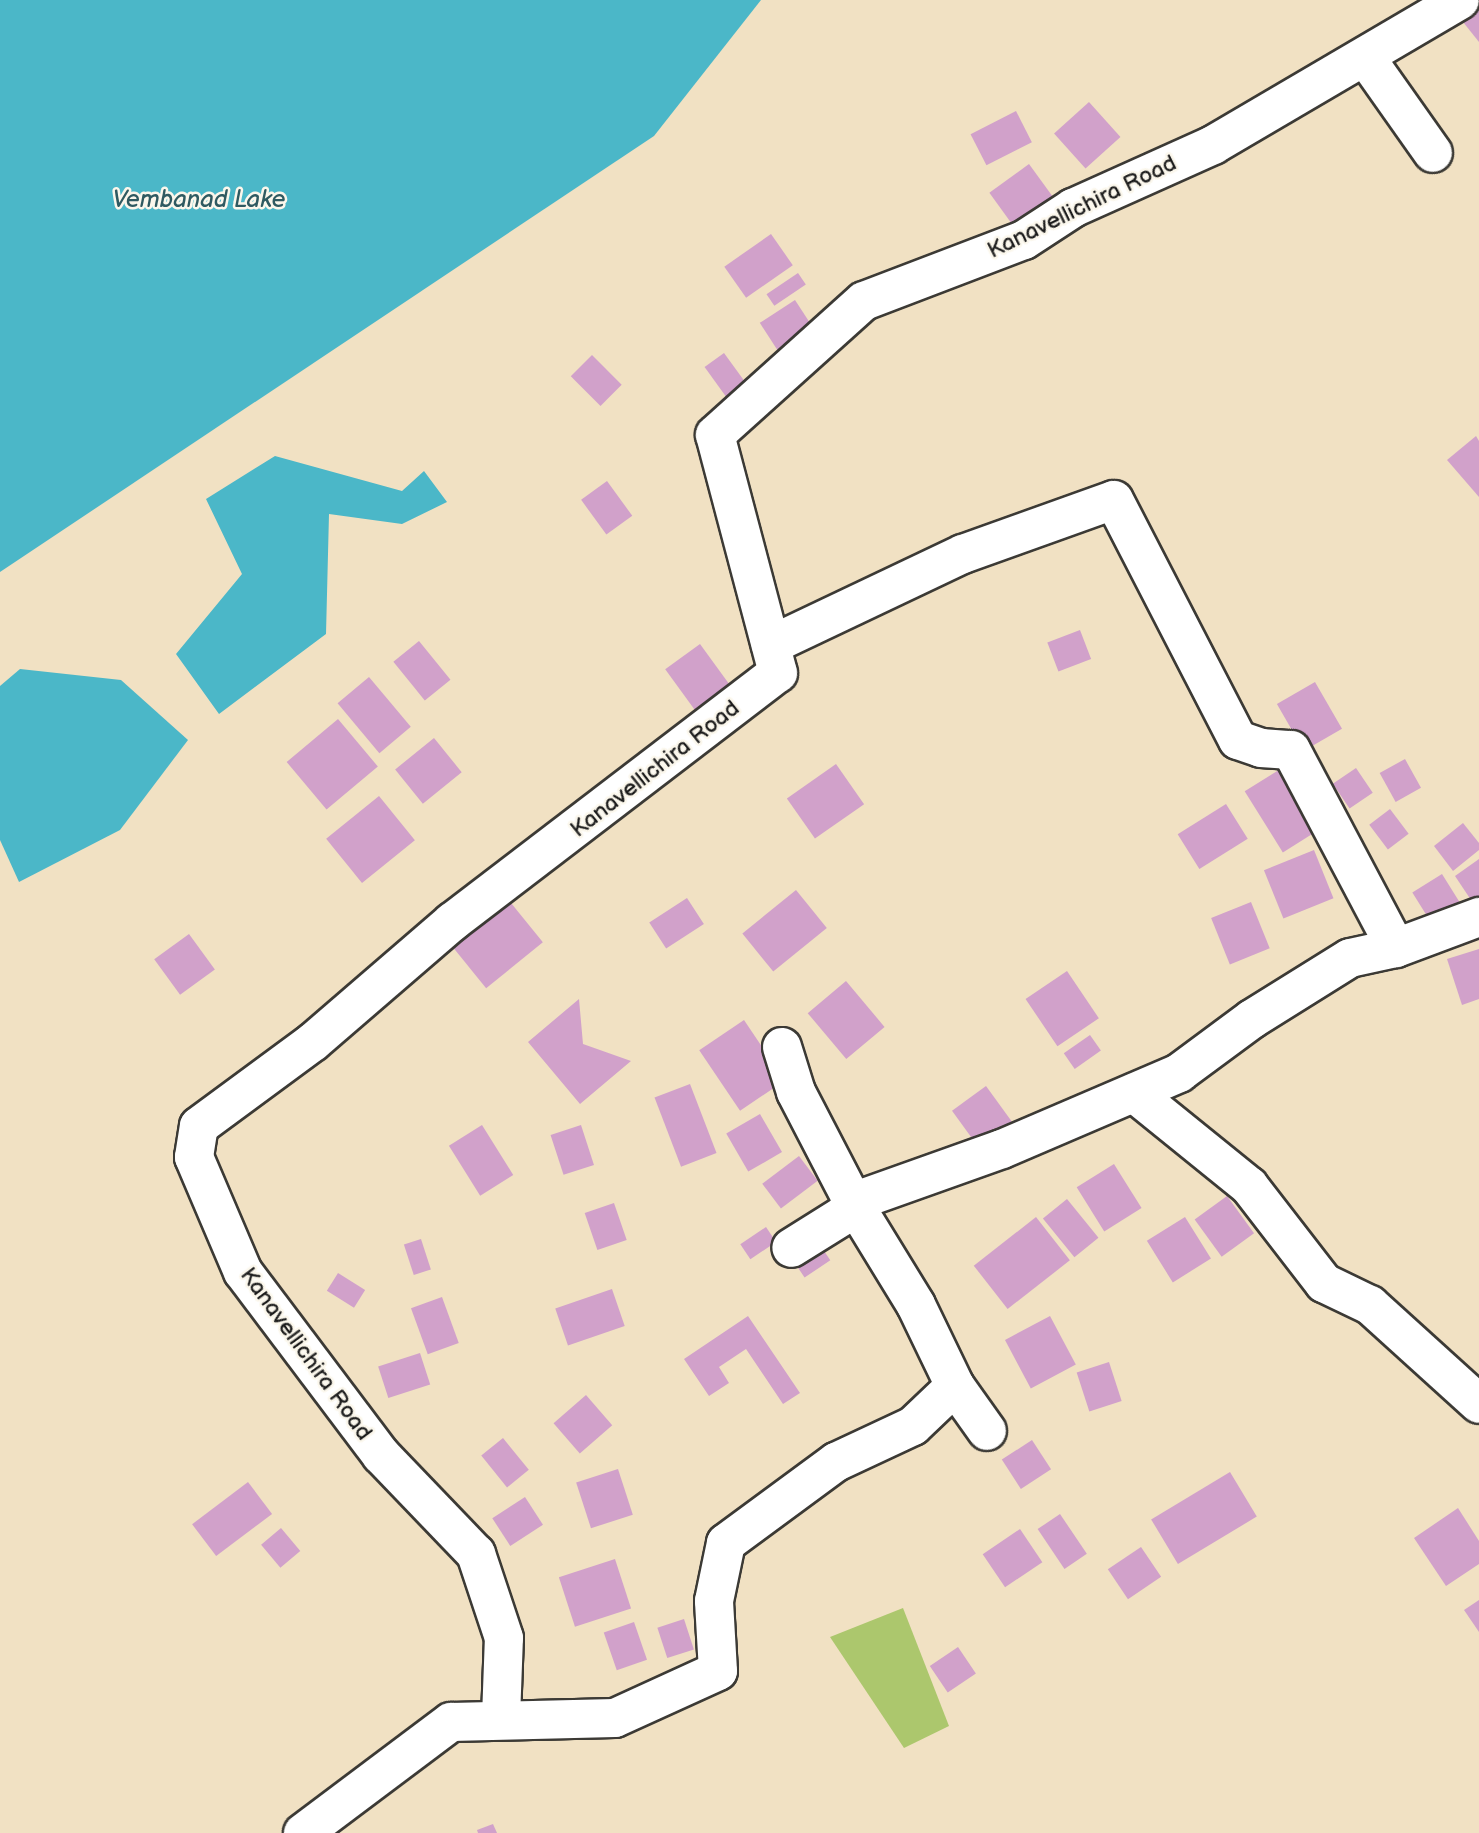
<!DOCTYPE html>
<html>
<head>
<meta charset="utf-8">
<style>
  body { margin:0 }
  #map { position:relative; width:1479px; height:1833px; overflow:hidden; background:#f1e1c3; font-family:"Balsamiq Sans",sans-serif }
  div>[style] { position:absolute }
  .green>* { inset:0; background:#acc76d }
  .water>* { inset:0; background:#4bb7c8 }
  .building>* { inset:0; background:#d1a1ca; transform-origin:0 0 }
  .roads { filter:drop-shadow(2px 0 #3c3a35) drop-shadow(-2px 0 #3c3a35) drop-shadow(0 2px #3c3a35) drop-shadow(0 -2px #3c3a35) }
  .street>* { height:38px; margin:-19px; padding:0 19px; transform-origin:19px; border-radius:19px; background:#fff }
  span { translate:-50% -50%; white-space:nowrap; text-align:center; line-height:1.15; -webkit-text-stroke:5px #fbf7ec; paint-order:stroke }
  .street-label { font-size:23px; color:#1c1c1c }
  .water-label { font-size:24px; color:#2f5a61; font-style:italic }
</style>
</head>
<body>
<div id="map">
  <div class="green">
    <i style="clip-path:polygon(903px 1608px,949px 1726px,904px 1748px,830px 1637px)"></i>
  </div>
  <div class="water">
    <i style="clip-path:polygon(0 0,761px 0,654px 136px,0 572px)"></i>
    <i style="clip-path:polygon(275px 456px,402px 491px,424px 471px,447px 502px,402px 524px,329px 514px,326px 634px,219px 714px,176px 654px,242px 574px,206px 499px)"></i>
    <i style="clip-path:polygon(20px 669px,121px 680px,188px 740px,120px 830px,19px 882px,0 840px,0 686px)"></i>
  </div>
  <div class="building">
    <i style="clip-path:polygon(1479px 1px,1479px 42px,1459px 17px)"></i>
    <i style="left:1089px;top:102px;width:47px;height:47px;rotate:48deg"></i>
    <i style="left:1016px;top:111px;width:35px;height:51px;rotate:63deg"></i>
    <i style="left:1029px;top:164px;width:48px;height:49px;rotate:54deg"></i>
    <i style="left:771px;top:234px;width:38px;height:57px;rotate:55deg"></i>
    <i style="left:798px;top:273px;width:14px;height:38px;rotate:56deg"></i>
    <i style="left:795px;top:300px;width:38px;height:42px;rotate:57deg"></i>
    <i style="left:724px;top:353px;width:39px;height:24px;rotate:54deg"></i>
    <i style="left:592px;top:355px;width:42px;height:30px;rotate:45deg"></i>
    <i style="clip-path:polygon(1476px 436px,1479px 441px,1479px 497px,1447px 460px)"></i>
    <i style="left:607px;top:481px;width:43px;height:32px;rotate:54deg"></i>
    <i style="left:1080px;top:630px;width:31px;height:35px;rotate:69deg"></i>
    <i style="left:419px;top:641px;width:50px;height:33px;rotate:51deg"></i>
    <i style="left:700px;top:644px;width:56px;height:43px;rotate:54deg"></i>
    <i style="left:369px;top:677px;width:65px;height:41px;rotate:50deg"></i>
    <i style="left:1315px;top:682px;width:54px;height:44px;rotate:60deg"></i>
    <i style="left:338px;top:719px;width:62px;height:67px;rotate:50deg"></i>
    <i style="left:434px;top:738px;width:44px;height:50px;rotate:51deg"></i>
    <i style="left:1405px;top:759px;width:33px;height:29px;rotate:61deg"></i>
    <i style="left:836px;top:764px;width:49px;height:60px;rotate:55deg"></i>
    <i style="left:1282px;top:768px;width:72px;height:44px;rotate:58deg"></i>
    <i style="left:1356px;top:768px;width:30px;height:28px;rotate:56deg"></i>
    <i style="left:379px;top:796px;width:57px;height:68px;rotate:51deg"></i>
    <i style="left:1226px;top:804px;width:41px;height:57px;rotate:58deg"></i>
    <i style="left:1390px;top:809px;width:31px;height:26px;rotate:53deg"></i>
    <i style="clip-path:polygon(1463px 823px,1479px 843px,1479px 850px,1453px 871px,1434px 846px)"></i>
    <i style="left:1314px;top:850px;width:52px;height:54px;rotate:68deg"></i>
    <i style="clip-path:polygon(1479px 859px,1479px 912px,1455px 876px)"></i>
    <i style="left:1442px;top:874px;width:46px;height:35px;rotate:58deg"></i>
    <i style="left:796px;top:890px;width:49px;height:69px;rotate:51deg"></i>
    <i style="left:507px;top:898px;width:57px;height:73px;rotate:51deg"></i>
    <i style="left:687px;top:898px;width:31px;height:45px;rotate:57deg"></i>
    <i style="left:1251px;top:902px;width:50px;height:43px;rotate:68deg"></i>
    <i style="left:189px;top:934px;width:44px;height:43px;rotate:54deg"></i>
    <i style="clip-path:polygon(1479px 949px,1479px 999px,1462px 1005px,1447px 959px)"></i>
    <i style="left:1067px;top:971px;width:57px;height:50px;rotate:56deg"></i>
    <i style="left:846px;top:981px;width:60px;height:50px;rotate:50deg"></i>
    <i style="clip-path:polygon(579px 999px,583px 1044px,631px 1061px,580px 1104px,528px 1042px)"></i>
    <i style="left:744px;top:1020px;width:73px;height:54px;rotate:56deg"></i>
    <i style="left:1090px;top:1035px;width:19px;height:32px;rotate:55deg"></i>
    <i style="left:690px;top:1084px;width:74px;height:38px;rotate:69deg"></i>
    <i style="left:986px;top:1086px;width:46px;height:42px;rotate:54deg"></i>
    <i style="left:760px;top:1114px;width:44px;height:39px;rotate:60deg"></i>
    <i style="left:482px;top:1125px;width:59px;height:39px;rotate:58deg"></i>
    <i style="left:581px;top:1125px;width:42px;height:32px;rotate:72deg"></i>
    <i style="left:799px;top:1156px;width:31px;height:46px;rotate:53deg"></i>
    <i style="left:1114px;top:1164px;width:52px;height:44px;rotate:58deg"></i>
    <i style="left:1227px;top:1196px;width:46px;height:40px;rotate:54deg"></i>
    <i style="left:1067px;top:1199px;width:50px;height:31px;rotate:51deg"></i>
    <i style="left:614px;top:1203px;width:39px;height:31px;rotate:71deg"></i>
    <i style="left:1036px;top:1217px;width:55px;height:79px;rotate:52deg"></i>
    <i style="left:1185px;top:1217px;width:49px;height:45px;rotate:58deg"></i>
    <i style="left:766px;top:1227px;width:18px;height:31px;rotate:56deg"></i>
    <i style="left:421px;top:1239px;width:32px;height:18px;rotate:72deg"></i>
    <i style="left:818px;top:1242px;width:22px;height:31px;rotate:56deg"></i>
    <i style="left:338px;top:1273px;width:32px;height:21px;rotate:32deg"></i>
    <i style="left:612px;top:1289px;width:39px;height:60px;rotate:71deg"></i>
    <i style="left:442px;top:1297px;width:49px;height:33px;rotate:70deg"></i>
    <i style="clip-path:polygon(748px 1316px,800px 1393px,783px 1404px,746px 1349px,719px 1367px,729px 1383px,709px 1396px,684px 1359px)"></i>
    <i style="left:1050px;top:1316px;width:55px;height:51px;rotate:62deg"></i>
    <i style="left:420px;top:1353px;width:33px;height:44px;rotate:72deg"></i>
    <i style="left:1109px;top:1362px;width:41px;height:34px;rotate:72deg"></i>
    <i style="left:586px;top:1395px;width:40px;height:43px;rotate:49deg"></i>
    <i style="left:503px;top:1438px;width:41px;height:28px;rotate:51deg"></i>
    <i style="left:1032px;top:1440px;width:35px;height:36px;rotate:57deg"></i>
    <i style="left:618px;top:1469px;width:48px;height:44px;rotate:72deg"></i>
    <i style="left:1230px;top:1472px;width:52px;height:92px;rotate:59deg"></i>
    <i style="left:248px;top:1482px;width:40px;height:70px;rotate:53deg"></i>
    <i style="left:525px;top:1497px;width:33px;height:39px;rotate:57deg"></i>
    <i style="clip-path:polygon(1458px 1508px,1479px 1541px,1479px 1564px,1446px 1586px,1414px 1538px)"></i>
    <i style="left:1060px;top:1514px;width:48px;height:27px;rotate:56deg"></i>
    <i style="left:281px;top:1528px;width:30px;height:26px;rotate:50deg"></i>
    <i style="left:1020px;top:1529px;width:40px;height:45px;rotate:56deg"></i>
    <i style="left:1141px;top:1547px;width:36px;height:40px;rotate:56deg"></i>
    <i style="left:615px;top:1559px;width:52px;height:59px;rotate:72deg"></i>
    <i style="clip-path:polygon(1479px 1600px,1479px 1632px,1464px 1610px)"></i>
    <i style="left:684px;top:1619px;width:32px;height:28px;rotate:72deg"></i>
    <i style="left:634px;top:1622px;width:40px;height:32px;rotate:71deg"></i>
    <i style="left:958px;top:1647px;width:32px;height:34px;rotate:56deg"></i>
    <i style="clip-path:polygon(493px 1824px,497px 1833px,478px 1833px,477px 1830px)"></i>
  </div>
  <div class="roads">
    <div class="street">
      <i style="left:1366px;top:58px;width:116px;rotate:54.8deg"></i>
      <i style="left:771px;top:645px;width:212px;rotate:-25.4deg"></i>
      <i style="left:963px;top:554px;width:160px;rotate:-19.7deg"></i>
      <i style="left:1114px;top:500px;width:270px;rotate:62.7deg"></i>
      <i style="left:1238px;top:740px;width:24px;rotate:19deg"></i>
      <i style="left:1261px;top:748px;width:30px;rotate:4deg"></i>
      <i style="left:1291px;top:750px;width:224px;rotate:62.1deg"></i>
      <i style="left:782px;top:1047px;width:47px;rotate:72.7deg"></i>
      <i style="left:796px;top:1092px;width:124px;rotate:62.6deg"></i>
      <i style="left:853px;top:1202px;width:16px;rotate:125deg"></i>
      <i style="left:844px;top:1215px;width:62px;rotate:148.1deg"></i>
      <i style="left:1134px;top:1093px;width:148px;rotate:39deg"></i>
      <i style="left:1249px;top:1186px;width:123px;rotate:52.3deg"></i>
      <i style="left:1324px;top:1283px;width:51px;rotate:25.6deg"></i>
      <i style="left:1370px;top:1305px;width:147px;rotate:42.2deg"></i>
      <i style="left:955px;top:1386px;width:55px;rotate:54.6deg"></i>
      <i style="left:501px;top:1718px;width:80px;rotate:-87.9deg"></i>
      <i style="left:504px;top:1638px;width:89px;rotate:-108.4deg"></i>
      <i style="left:476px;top:1554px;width:137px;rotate:-133.8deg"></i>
      <i style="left:381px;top:1455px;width:229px;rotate:-127deg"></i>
      <i style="left:243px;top:1272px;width:125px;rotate:-113.1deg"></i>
      <i style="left:194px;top:1157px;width:31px;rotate:-81deg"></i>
      <i style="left:199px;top:1126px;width:142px;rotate:-36.4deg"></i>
      <i style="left:313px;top:1042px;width:184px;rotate:-40.8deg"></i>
      <i style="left:452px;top:922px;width:410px;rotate:-37.4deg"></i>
      <i style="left:778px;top:673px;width:246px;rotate:-104.8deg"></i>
      <i style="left:715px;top:435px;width:200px;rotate:-42deg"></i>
      <i style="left:864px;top:301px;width:171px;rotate:-20.9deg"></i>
      <i style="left:1024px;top:240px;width:59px;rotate:-33.1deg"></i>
      <i style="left:1073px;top:208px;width:154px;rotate:-24.2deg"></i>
      <i style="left:1213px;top:145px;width:286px;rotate:-30.4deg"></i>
      <i style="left:303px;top:1833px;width:185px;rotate:-36.9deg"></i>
      <i style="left:451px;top:1722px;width:164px;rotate:-1.4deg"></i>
      <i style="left:615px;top:1718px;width:113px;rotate:-24.5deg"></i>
      <i style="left:718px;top:1671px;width:70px;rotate:-93.3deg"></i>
      <i style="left:714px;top:1601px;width:59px;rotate:-78.3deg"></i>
      <i style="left:726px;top:1543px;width:137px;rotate:-36.4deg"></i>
      <i style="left:836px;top:1462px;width:85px;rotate:-25.1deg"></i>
      <i style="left:913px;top:1426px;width:58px;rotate:-43.6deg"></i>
      <i style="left:955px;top:1386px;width:90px;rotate:-115.7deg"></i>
      <i style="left:916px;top:1305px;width:121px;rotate:-121.5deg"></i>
      <i style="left:853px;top:1202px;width:158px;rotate:-19.6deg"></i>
      <i style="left:1002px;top:1149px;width:193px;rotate:-23.2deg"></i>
      <i style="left:1179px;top:1073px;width:91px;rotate:-36.5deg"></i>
      <i style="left:1252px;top:1019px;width:115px;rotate:-31.9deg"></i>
      <i style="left:1350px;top:958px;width:47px;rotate:-12.3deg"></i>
      <i style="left:1396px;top:948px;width:89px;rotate:-20.5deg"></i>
    </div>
  </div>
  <div class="street-label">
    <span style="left:1082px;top:207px;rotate:-26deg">Kanavellichira Road</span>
    <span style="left:655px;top:769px;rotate:-38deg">Kanavellichira Road</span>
    <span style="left:306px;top:1354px;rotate:54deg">Kanavellichira Road</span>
  </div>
  <div class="water-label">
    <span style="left:199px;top:200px">Vembanad Lake</span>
  </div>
</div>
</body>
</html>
